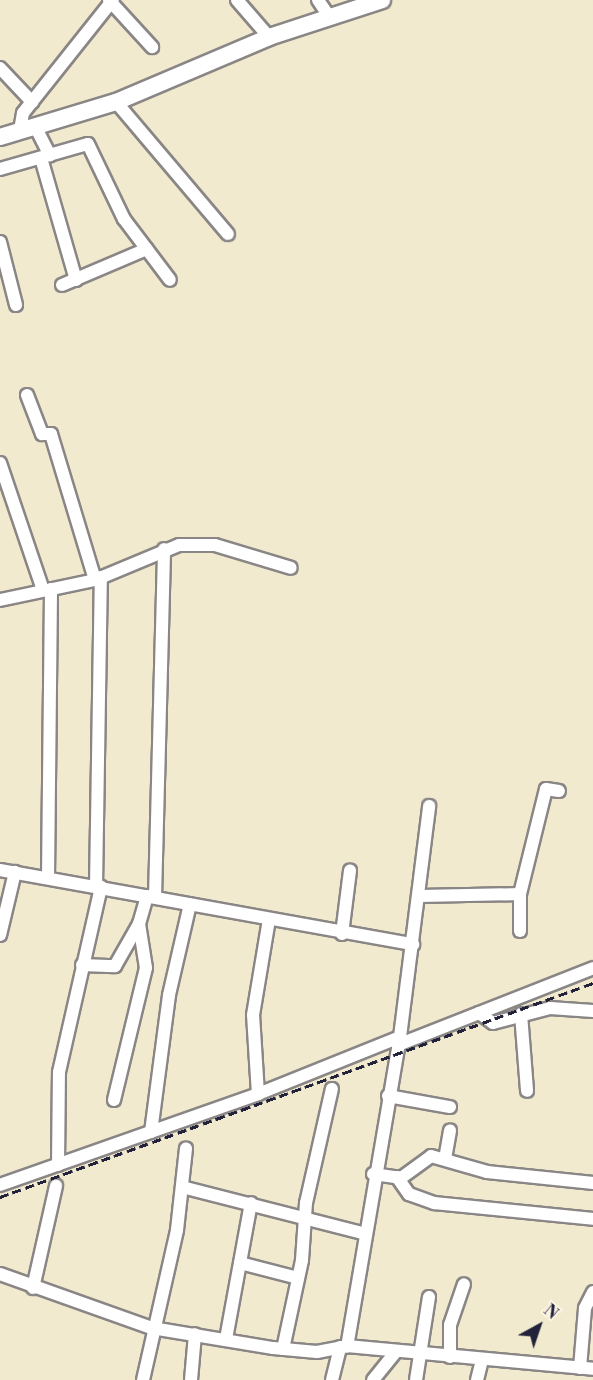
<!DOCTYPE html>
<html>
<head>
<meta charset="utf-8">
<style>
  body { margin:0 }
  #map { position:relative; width:593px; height:1380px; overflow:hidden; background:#f1eacf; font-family:"Libre Bodoni",serif }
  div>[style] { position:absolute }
  .roads { filter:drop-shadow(2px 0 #8a8685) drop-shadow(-2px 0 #8a8685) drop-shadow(0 2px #8a8685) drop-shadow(0 -2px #8a8685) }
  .minor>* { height:12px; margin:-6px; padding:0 6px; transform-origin:6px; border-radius:6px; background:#fff }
  .major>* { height:16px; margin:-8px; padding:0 8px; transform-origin:8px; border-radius:8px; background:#fff }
  .rail>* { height:3px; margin-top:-1.5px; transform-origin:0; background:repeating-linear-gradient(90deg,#22223b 0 9px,transparent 0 13.5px) }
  span { translate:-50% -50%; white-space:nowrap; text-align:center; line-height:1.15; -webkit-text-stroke:4.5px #fcf5e5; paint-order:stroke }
  .north { position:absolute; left:509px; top:1296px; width:60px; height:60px; -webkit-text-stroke:4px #fcf5e5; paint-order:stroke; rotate:40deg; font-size:16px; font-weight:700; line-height:24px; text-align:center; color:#22223b }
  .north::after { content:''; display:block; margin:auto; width:21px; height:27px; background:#22223b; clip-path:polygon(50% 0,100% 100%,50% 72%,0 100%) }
</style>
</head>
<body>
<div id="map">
  <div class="roads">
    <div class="minor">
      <i style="left:109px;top:0;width:64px;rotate:47.5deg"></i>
      <i style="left:237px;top:0;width:49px;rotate:49.1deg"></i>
      <i style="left:318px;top:0;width:18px;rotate:56deg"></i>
      <i style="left:0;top:68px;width:47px;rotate:46.7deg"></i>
      <i style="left:116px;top:102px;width:173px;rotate:49.7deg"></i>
      <i style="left:35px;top:126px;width:33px;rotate:63deg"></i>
      <i style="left:20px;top:130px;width:17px;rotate:-80deg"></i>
      <i style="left:23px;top:113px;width:144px;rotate:-51.5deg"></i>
      <i style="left:41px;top:158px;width:127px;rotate:74deg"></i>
      <i style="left:0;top:169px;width:91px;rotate:-15.9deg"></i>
      <i style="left:88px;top:144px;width:83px;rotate:64.4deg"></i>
      <i style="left:124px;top:219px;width:76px;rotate:53deg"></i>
      <i style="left:0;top:242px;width:65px;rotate:75.7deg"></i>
      <i style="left:62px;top:285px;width:92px;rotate:-23deg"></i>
      <i style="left:27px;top:395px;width:42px;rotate:69deg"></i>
      <i style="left:42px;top:434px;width:9px"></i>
      <i style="left:51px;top:434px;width:152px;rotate:73.2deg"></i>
      <i style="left:0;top:463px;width:134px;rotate:71.3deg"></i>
      <i style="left:0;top:600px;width:97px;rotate:-11.9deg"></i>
      <i style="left:95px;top:580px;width:91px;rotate:-22.6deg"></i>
      <i style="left:179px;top:545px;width:36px"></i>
      <i style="left:215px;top:545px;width:79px;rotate:16.8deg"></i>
      <i style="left:0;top:870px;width:420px;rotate:10.2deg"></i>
      <i style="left:48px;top:878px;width:289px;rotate:-89.4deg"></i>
      <i style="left:96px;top:887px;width:310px;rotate:-89.1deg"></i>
      <i style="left:419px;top:896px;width:101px;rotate:-1.1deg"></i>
      <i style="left:155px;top:897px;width:348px;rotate:-88.5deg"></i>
      <i style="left:520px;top:931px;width:37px;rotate:-90deg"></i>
      <i style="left:520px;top:894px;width:108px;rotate:-76.1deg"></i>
      <i style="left:546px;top:789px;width:13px;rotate:9deg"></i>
      <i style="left:342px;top:934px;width:64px;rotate:-82.8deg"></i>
      <i style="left:0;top:935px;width:65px;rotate:-76.6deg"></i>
      <i style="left:82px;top:965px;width:33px;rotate:2deg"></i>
      <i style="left:115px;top:966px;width:48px;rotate:-60.3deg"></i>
      <i style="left:139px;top:924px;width:29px;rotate:-74deg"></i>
      <i style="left:479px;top:1013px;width:17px;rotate:36deg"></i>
      <i style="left:493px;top:1023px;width:59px;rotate:-14.7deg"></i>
      <i style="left:550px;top:1008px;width:43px;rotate:4deg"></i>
      <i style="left:521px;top:1014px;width:77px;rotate:85.5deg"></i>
      <i style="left:400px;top:1037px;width:233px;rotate:-82.8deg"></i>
      <i style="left:398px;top:1045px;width:210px;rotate:-21.5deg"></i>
      <i style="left:258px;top:1094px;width:79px;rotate:-93.6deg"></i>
      <i style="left:253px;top:1015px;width:97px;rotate:-80.5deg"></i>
      <i style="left:388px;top:1096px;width:63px;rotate:10.1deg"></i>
      <i style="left:114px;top:1100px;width:136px;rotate:-76.4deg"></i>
      <i style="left:146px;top:968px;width:45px;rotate:-99deg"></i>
      <i style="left:151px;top:1132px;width:138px;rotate:-82.5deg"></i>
      <i style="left:169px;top:995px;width:93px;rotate:-77deg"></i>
      <i style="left:445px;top:1159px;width:29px;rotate:-80deg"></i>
      <i style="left:58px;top:1165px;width:93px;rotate:-89.4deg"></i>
      <i style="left:59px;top:1072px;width:190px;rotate:-77.2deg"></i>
      <i style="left:373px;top:1174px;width:28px;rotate:8deg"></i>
      <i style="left:401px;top:1178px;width:37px;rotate:-36deg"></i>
      <i style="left:431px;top:1156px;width:58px;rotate:15.9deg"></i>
      <i style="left:487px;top:1172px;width:107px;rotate:5.9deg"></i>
      <i style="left:397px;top:1177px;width:21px;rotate:55deg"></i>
      <i style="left:409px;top:1194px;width:27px;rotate:20deg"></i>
      <i style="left:434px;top:1203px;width:160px;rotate:5.7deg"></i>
      <i style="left:0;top:1185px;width:274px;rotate:-19.4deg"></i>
      <i style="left:258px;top:1094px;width:153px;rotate:-21.9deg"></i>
      <i style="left:400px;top:1037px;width:314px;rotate:99.7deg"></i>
      <i style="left:182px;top:1187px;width:186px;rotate:14.3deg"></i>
      <i style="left:240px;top:1263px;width:60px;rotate:14.5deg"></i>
      <i style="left:0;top:1274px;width:161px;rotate:19.6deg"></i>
      <i style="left:152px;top:1328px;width:123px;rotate:9.4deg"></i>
      <i style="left:273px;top:1348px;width:44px;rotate:5.2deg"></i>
      <i style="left:317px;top:1352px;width:31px;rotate:-11deg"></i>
      <i style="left:347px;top:1346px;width:247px;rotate:5.3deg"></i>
      <i style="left:33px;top:1288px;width:105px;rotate:-77.3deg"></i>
      <i style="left:226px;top:1339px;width:138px;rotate:-79.6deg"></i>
      <i style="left:283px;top:1349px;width:91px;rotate:-77.9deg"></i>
      <i style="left:302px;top:1260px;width:57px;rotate:-86deg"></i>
      <i style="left:306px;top:1203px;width:117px;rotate:-77.2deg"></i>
      <i style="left:450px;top:1357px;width:32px;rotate:-90deg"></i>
      <i style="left:450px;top:1325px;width:43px;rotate:-71.1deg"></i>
      <i style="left:580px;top:1368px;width:60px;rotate:-85.2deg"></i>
      <i style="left:585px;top:1308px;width:18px;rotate:-63deg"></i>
      <i style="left:143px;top:1380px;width:154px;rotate:-77.2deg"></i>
      <i style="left:177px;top:1230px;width:82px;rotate:-83.7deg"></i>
      <i style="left:191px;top:1380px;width:46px;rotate:-85deg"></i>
      <i style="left:332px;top:1380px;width:34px;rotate:-76deg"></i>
      <i style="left:373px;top:1380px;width:35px;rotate:-51deg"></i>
      <i style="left:416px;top:1380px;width:84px;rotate:-81.1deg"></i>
      <i style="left:477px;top:1380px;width:21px;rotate:-76deg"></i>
    </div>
    <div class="major">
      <i style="left:0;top:137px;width:121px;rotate:-16.8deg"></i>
      <i style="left:116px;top:102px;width:166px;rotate:-23deg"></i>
      <i style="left:269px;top:37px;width:119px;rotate:-18.1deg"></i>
    </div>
  </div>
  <div class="rail">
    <i style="left:0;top:1197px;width:630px;rotate:-19.84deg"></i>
  </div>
  <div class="north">N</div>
</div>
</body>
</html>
